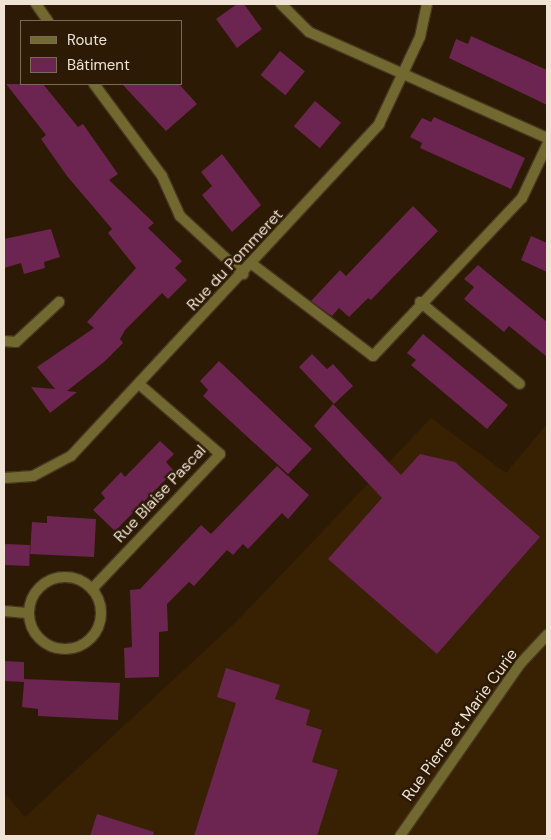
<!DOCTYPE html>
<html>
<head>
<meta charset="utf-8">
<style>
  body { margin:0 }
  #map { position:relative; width:551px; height:840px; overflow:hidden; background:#2c1a04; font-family:"DM Sans",sans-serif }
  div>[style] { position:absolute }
  .built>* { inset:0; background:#382103 }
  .building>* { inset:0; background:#6c2450; transform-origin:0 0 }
  .roads { filter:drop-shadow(1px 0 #473621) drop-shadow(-1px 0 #473621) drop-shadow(0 1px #473621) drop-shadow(0 -1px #473621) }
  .minor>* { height:10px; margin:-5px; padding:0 5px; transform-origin:5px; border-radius:5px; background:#726930 }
  .minor>.ring { margin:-5px; padding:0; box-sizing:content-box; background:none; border:10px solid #726930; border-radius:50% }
  span { translate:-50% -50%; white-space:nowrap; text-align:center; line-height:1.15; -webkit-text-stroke:5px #2c1a04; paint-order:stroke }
  .street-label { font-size:16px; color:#efe3d6 }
  .frame { position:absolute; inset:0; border:5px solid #efe3d6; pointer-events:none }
  .legend { position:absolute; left:20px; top:20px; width:162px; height:65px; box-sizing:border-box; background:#2c1a04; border:1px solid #7a6a58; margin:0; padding:6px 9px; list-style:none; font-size:15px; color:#efe3d6 }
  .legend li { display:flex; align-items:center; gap:10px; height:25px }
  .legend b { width:25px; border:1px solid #7a6a58 }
</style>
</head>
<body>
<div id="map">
  <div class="built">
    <i style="clip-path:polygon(431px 418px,506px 473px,547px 424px,547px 836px,4px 836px,4px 793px,25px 817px,237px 621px)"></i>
  </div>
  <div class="building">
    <i style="clip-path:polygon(237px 4px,244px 4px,262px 29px,237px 48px,216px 19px)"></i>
    <i style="clip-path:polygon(471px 36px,547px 70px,547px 105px,449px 58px,456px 39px,468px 44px)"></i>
    <i style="left:280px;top:51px;width:32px;height:31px;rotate:39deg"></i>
    <i style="clip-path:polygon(6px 84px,43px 84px,78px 127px,83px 124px,118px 174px,109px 180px,154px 223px,148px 228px,182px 261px,175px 268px,187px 280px,168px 299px,162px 293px,125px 330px,120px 339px,123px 343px,104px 362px,67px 391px,77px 392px,50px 413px,31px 387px,55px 389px,37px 367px,94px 328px,87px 322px,136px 268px,108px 233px,112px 229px,67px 176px,41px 139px,46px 135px)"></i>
    <i style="clip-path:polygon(122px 84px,179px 84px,197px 104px,166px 131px)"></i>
    <i style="left:315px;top:101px;width:34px;height:33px;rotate:40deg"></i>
    <i style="clip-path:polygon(434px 117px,525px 158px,511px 189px,420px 148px,422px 143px,410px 137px,422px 118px,431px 122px)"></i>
    <i style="clip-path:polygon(222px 154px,261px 205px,232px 232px,202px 195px,212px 186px,201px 172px)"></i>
    <i style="clip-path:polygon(413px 206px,438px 231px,371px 300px,368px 298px,349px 317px,339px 308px,332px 316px,311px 301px,340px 270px,346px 276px)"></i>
    <i style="clip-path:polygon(51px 229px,60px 257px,44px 262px,45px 268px,24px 274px,21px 263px,4px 268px,4px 239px)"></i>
    <i style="clip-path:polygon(531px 236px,547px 243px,547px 272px,521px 260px)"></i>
    <i style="clip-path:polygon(478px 265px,547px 322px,547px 357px,509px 326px,504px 332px,464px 299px,474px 287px,464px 279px)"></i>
    <i style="clip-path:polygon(423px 334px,508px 405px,487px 429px,411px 365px,416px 360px,407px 353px)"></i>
    <i style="clip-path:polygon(312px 354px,327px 369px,333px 364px,353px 386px,334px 404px,299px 367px)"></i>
    <i style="clip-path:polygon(219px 361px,312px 449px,288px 474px,203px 396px,208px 390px,200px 381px)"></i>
    <i style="clip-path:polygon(333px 404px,401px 475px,420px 454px,455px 462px,540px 537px,437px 654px,328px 559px,382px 498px,314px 426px)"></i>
    <i style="clip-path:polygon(160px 441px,174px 454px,166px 462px,174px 471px,115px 531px,93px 510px,105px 498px,101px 493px,121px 472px,125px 477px)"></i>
    <i style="clip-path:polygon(277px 466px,309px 495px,288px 519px,282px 513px,248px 549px,243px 544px,233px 555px,227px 550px,194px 586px,189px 582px,167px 604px,168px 631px,159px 632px,159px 677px,125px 678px,124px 648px,132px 647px,130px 590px,140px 589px,201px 525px,211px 534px)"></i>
    <i style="clip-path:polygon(47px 516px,96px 519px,94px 557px,30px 554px,32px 522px,47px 523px)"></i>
    <i style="left:4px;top:544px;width:26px;height:21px;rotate:2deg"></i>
    <i style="clip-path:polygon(4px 661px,24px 662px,24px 679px,120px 683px,118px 720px,38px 716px,38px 709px,22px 707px,24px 682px,4px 681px)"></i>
    <i style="clip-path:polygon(226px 668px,280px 685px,275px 699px,310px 710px,306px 725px,322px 730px,312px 762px,338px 770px,317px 836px,194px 836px,236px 703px,217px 697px)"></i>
    <i style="clip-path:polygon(97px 814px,154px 832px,153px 836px,90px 836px)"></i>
  </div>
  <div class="roads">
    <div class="minor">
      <i style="left:36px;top:4px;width:21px;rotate:55deg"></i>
      <i style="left:281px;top:4px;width:40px;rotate:45deg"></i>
      <i style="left:309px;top:32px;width:261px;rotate:24deg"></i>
      <i style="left:94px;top:84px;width:114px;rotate:53.5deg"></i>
      <i style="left:162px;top:176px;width:44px;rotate:65.8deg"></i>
      <i style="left:180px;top:216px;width:86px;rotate:42.6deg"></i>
      <i style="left:252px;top:264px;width:152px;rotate:37.2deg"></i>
      <i style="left:373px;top:356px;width:217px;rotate:-46.7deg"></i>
      <i style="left:522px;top:198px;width:59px;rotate:-64.7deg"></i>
      <i style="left:420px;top:302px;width:129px;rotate:39.4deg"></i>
      <i style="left:4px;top:341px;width:12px;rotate:5deg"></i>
      <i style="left:16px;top:342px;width:59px;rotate:-42.9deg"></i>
      <i style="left:4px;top:478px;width:29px;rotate:-4deg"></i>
      <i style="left:33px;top:476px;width:43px;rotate:-27.8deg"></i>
      <i style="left:71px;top:456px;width:453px;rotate:-47.1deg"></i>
      <i style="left:379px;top:124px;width:96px;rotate:-64.8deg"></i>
      <i style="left:420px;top:37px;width:34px;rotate:-78deg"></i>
      <i class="ring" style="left:29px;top:577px;width:62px;height:62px"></i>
      <i style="left:92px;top:589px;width:186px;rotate:-46.5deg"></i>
      <i style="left:220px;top:454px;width:107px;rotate:-139.2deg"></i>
      <i style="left:4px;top:611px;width:25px;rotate:5deg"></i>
      <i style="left:400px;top:836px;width:210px;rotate:-55.1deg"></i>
      <i style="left:520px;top:664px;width:40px;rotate:-47deg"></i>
    </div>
  </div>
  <div class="street-label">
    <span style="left:235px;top:260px;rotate:-47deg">Rue du Pommeret</span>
    <span style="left:160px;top:494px;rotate:-47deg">Rue Blaise Pascal</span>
    <span style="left:460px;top:725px;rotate:-54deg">Rue Pierre et Marie Curie</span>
  </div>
  <div class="frame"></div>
  <ul class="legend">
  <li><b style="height:6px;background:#726930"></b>Route</li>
  <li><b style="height:14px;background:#6c2450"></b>Bâtiment</li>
  </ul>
</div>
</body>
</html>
